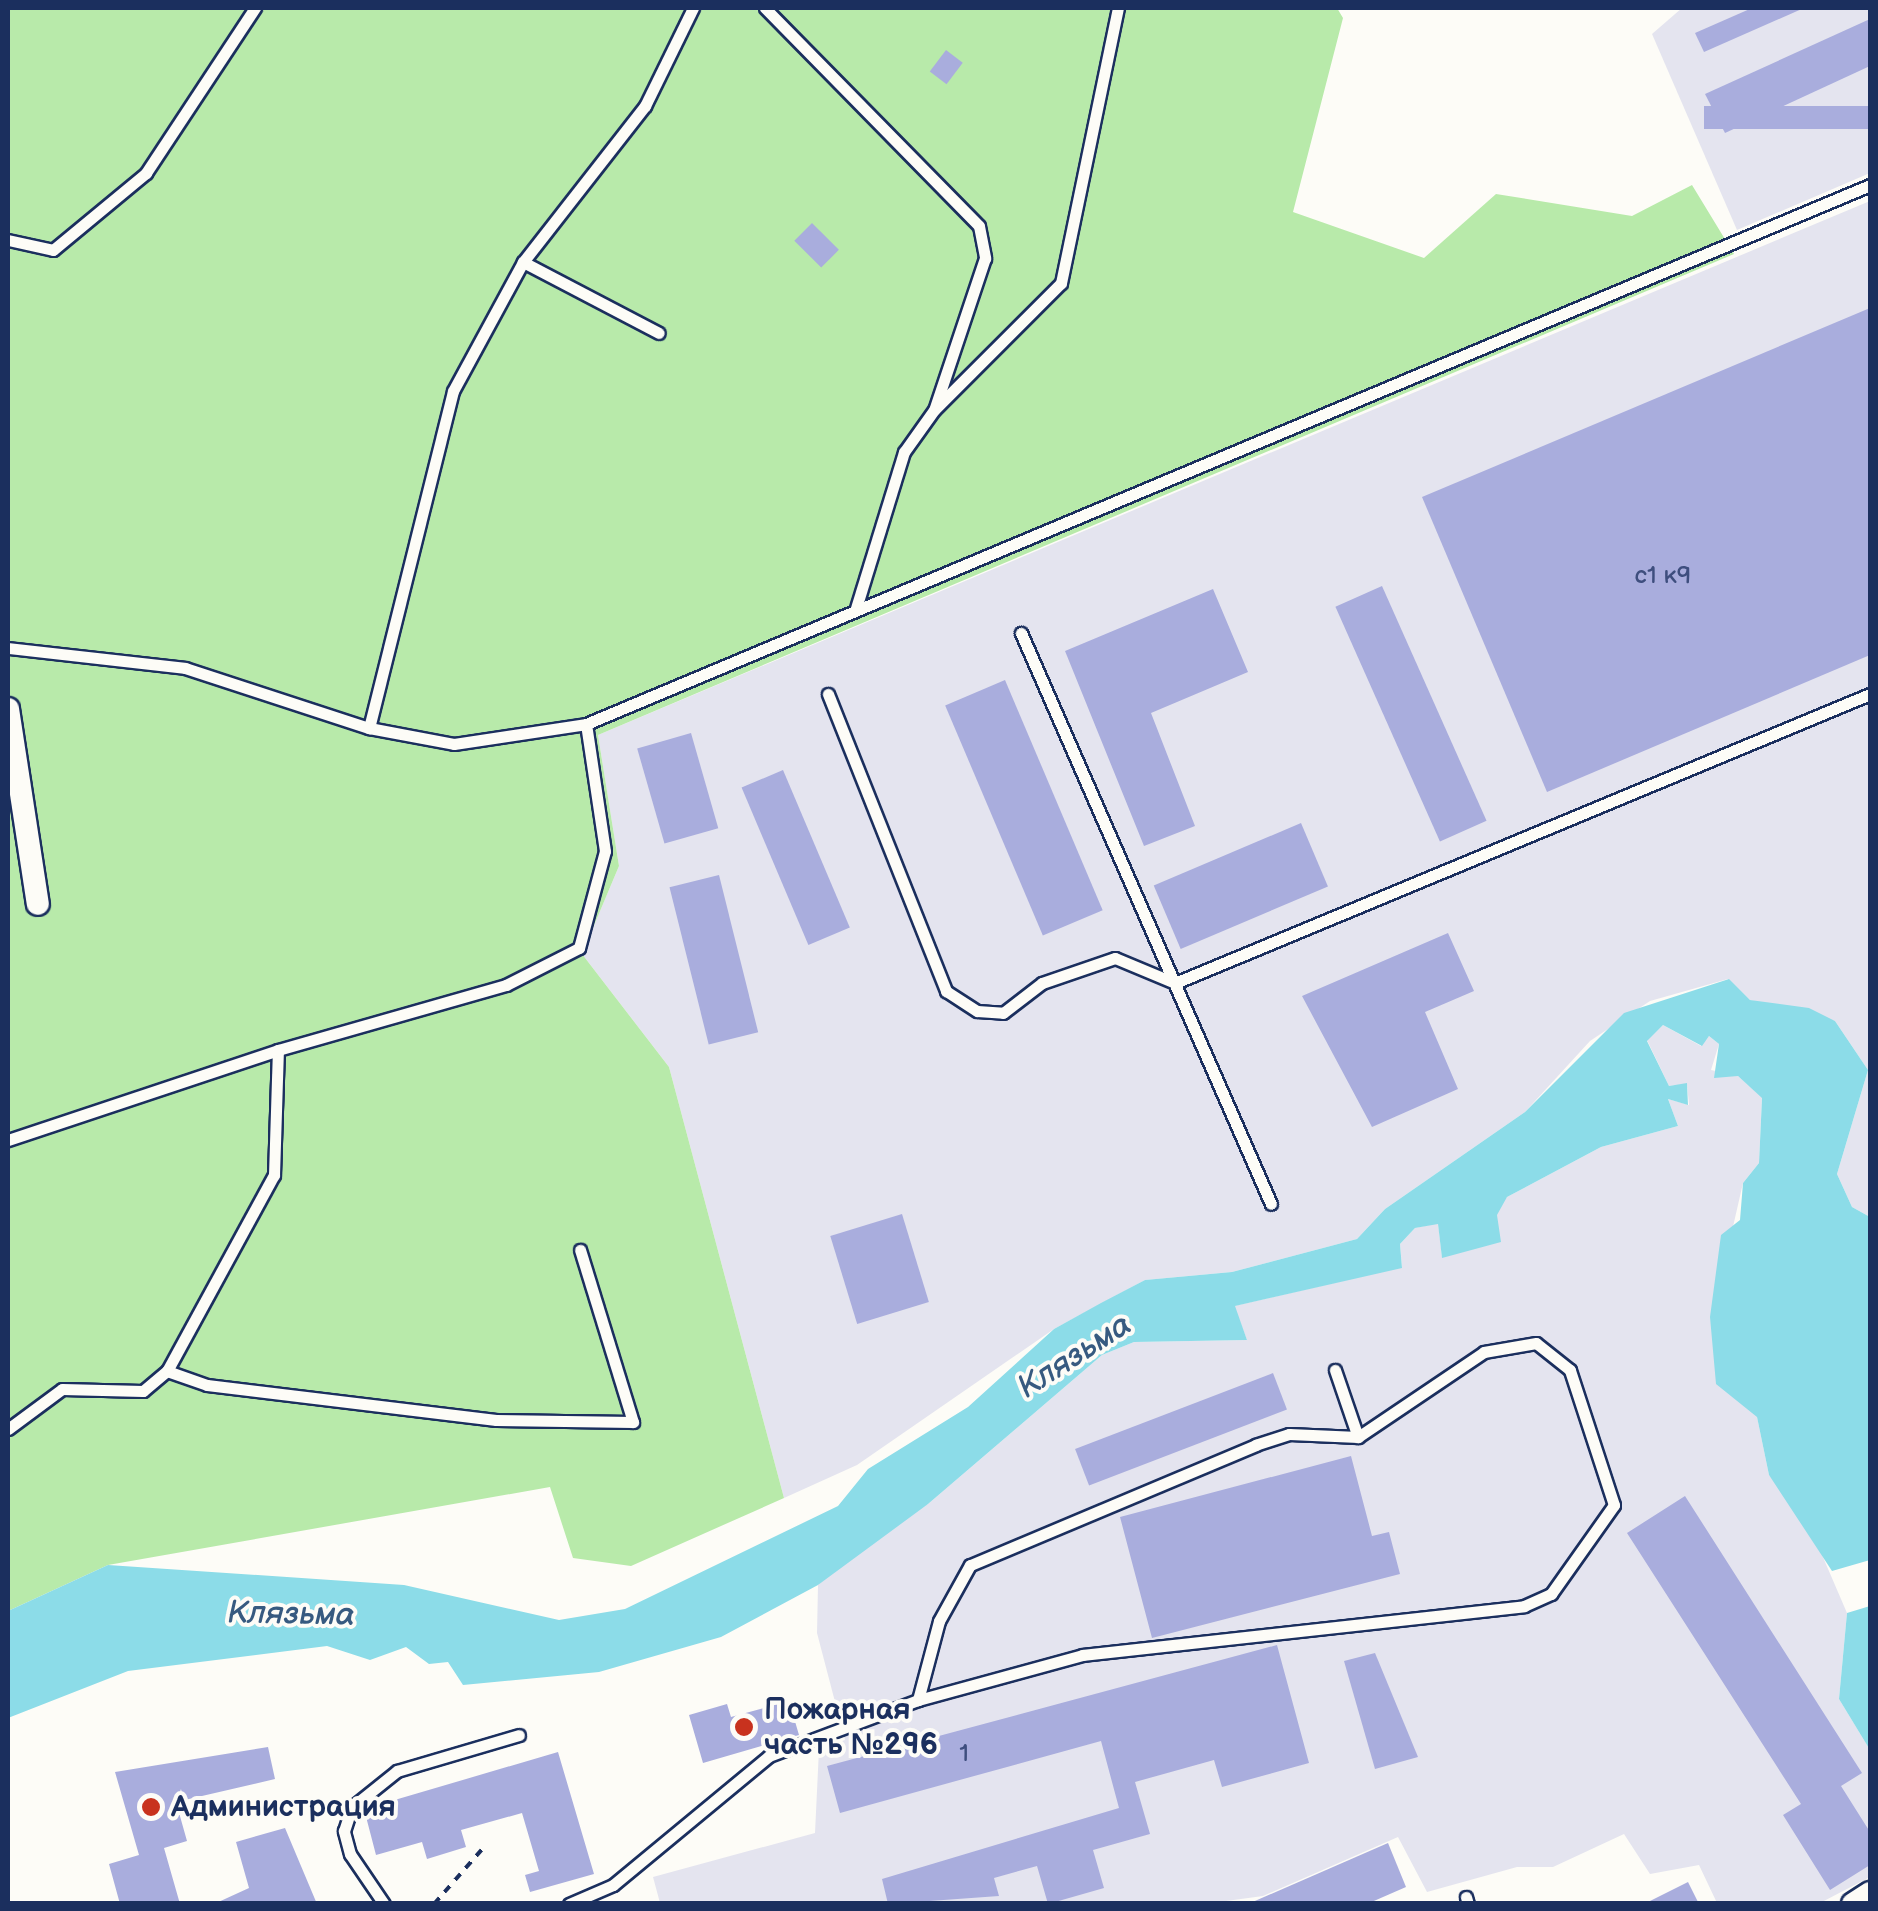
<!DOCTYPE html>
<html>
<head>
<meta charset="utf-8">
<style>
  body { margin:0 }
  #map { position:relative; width:1878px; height:1911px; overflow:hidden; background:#fdfcf7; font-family:"Balsamiq Sans",sans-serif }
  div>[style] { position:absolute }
  .built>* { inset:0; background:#e4e4ef }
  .green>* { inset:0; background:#b8eaaa }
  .water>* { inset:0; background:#8cdce8 }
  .building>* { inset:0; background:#a9addd; transform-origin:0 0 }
  .path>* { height:4px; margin-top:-2px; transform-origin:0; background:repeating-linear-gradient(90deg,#1b2f5e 0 8px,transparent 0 16px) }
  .roads { filter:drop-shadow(2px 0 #1b2f5e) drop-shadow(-2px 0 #1b2f5e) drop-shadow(0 2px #1b2f5e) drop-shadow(0 -2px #1b2f5e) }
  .service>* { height:11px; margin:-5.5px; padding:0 5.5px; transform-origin:5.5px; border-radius:5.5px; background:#fdfcf7 }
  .minor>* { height:22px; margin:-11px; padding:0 11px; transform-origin:11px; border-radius:11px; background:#fdfcf7 }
  .dots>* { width:28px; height:28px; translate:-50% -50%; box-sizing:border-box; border:5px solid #fdfcf7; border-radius:50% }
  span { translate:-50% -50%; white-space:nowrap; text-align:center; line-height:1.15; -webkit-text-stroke:8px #fdfcf7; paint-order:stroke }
  .number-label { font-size:25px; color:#3e4e7e }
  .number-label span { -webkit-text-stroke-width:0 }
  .poi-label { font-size:30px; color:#1b2f5e; font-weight:700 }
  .left { translate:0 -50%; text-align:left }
  .water-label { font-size:32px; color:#375a80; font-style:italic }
  .frame { position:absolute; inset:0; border:10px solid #1b2f5e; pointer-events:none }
</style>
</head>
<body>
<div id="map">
  <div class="built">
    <i style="clip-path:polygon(1682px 8px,1870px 8px,1870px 173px,1737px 230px,1652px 34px)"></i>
    <i style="clip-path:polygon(1870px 201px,1870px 1217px,1852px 1207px,1837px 1174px,1868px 1070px,1835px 1021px,1750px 1000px,1728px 979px,1650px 1001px,1590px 1041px,1525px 1112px,1385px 1209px,1357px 1239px,1232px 1272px,1145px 1280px,1054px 1329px,857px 1465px,784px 1498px,669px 1067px,582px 954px,619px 866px,598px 735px)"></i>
    <i style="clip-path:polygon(1663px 1025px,1701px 1046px,1709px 1036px,1719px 1044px,1711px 1070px,1738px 1076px,1762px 1097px,1759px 1163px,1743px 1183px,1732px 1231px,1757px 1417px,1769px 1475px,1807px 1520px,1847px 1613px,1839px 1699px,1870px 1750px,1870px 1877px,1820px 1903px,1717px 1903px,1699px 1865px,1650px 1874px,1624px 1834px,1553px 1867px,1517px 1867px,1427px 1892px,1398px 1837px,1263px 1896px,1204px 1904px,660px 1903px,653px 1877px,815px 1833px,819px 1749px,845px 1740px,817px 1633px,818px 1585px,872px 1536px,928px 1504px,1102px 1355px,1134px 1342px,1247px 1340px,1234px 1306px,1402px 1267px,1400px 1244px,1415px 1228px,1438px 1223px,1442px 1257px,1507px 1197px,1601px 1147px,1678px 1126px,1668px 1099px,1689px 1105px,1687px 1084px,1669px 1086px,1647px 1040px)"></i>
  </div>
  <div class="green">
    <i style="clip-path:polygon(8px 8px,1337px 8px,1343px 18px,1293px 212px,1424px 258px,1496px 194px,1632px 216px,1692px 185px,1734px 254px,598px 735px,619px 866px,582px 954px,669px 1067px,784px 1498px,631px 1566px,573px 1558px,550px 1487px,108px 1565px,8px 1611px)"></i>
  </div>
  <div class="water">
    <i style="clip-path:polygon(1729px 979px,1750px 1000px,1809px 1008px,1835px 1021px,1868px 1070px,1837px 1174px,1852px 1207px,1870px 1217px,1870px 1560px,1832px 1571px,1769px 1475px,1757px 1417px,1716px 1384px,1710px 1317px,1721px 1235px,1740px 1220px,1743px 1183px,1759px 1163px,1762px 1098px,1738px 1076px,1714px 1078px,1719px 1044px,1709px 1036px,1702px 1046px,1663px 1025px,1647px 1041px,1669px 1086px,1687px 1083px,1688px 1105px,1668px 1099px,1678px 1126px,1601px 1147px,1507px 1197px,1497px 1215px,1501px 1242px,1442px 1258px,1438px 1224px,1415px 1228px,1400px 1244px,1402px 1268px,1235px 1306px,1247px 1340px,1134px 1342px,1102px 1355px,928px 1504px,818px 1585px,721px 1637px,599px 1672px,463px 1685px,448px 1662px,429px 1664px,406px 1647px,370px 1660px,327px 1646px,128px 1671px,8px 1718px,8px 1611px,108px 1565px,404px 1585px,559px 1620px,625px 1609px,838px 1506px,868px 1469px,968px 1407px,1054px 1329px,1101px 1303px,1145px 1280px,1232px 1272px,1357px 1239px,1385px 1209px,1525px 1112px,1624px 1013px)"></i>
    <i style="clip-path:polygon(1870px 1606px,1870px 1750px,1839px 1699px,1847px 1613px)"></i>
  </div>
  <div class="building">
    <i style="clip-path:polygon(1752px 8px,1804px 8px,1704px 52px,1695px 33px)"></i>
    <i style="clip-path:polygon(1870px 19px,1870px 66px,1725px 133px,1705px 94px)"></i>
    <i style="left:946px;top:50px;width:21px;height:27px;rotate:37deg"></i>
    <i style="left:1870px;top:106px;width:23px;height:166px;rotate:90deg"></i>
    <i style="left:812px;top:223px;width:38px;height:25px;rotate:45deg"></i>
    <i style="clip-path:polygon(1870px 308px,1870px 655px,1547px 792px,1422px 497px)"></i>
    <i style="left:1382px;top:586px;width:257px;height:51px;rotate:66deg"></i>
    <i style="clip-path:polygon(1213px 589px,1248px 672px,1151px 713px,1195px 826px,1144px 846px,1065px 651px)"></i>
    <i style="left:1005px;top:680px;width:250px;height:65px;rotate:67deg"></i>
    <i style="left:691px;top:733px;width:99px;height:56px;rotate:74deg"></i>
    <i style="left:783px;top:770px;width:171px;height:45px;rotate:67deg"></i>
    <i style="left:1301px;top:823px;width:69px;height:160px;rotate:67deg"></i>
    <i style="left:719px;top:875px;width:162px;height:51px;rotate:76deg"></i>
    <i style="clip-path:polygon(1448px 933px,1474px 991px,1425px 1012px,1458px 1089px,1372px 1127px,1302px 996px)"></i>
    <i style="left:902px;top:1214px;width:92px;height:75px;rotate:73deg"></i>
    <i style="left:1273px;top:1373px;width:39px;height:212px;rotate:69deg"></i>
    <i style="clip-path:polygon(1351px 1456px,1372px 1536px,1389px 1532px,1400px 1574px,1152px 1638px,1120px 1517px)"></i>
    <i style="clip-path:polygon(1685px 1496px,1862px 1773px,1841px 1786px,1870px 1832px,1870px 1865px,1830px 1890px,1783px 1815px,1801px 1804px,1627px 1533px)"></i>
    <i style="clip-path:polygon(1277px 1645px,1309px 1763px,1222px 1787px,1214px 1760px,1135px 1782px,1150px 1834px,1093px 1850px,1104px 1888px,1048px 1904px,1037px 1866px,994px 1878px,999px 1896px,888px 1904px,882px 1879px,1119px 1808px,1101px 1741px,840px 1813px,827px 1766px)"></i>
    <i style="clip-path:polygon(1375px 1653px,1418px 1757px,1375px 1769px,1344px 1661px)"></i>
    <i style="clip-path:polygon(789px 1701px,799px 1735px,703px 1763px,689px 1715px,727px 1704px,731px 1717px)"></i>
    <i style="clip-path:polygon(268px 1747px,275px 1779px,176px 1802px,187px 1841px,164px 1848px,180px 1904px,120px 1904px,109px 1864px,139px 1855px,115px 1772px)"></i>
    <i style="clip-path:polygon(558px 1752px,594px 1874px,530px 1892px,525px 1875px,539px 1871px,522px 1813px,461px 1830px,466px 1847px,427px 1859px,422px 1842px,376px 1855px,364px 1809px)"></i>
    <i style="clip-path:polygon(285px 1828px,317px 1904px,214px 1904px,249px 1888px,236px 1842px)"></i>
    <i style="clip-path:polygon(1388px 1843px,1406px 1887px,1367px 1904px,1248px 1904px)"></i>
    <i style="clip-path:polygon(1688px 1882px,1699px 1904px,1644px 1904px)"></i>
  </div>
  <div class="path">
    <i style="left:434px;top:1904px;width:76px;rotate:-48.7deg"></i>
  </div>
  <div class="roads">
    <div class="service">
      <i style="left:765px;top:8px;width:305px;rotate:45.5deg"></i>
      <i style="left:979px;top:226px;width:33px;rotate:79deg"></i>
      <i style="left:985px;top:258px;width:160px;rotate:108.5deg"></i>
      <i style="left:934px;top:410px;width:52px;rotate:125.5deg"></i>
      <i style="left:904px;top:452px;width:163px;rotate:107.1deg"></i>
      <i style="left:8px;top:240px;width:46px;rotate:12.5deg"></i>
      <i style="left:53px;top:250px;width:121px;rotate:-39.6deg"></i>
      <i style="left:146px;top:173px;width:198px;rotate:-56.6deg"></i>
      <i style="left:523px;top:262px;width:153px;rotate:27.6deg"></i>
      <i style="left:935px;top:409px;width:178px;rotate:-45deg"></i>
      <i style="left:1061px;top:283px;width:281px;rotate:-78.3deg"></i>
      <i style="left:1021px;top:633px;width:623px;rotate:66.35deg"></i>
      <i style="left:8px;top:648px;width:178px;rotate:6.4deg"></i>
      <i style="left:185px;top:668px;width:194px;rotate:18.1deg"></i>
      <i style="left:369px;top:728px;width:86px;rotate:10.7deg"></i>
      <i style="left:454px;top:744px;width:134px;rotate:-8.6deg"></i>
      <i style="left:586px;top:724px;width:1393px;rotate:-22.77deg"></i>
      <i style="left:828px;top:694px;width:320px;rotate:68.3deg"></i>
      <i style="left:946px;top:991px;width:37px;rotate:33deg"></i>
      <i style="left:977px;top:1011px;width:26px;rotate:4deg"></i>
      <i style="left:1003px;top:1013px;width:49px;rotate:-37.6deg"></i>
      <i style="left:1042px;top:983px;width:77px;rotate:-18.9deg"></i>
      <i style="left:1115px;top:958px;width:65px;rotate:22.6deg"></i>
      <i style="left:1175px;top:983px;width:753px;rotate:-22.58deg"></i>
      <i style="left:369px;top:728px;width:347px;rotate:-76deg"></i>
      <i style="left:453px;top:391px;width:147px;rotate:-61.5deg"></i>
      <i style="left:523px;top:262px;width:198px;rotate:-52deg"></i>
      <i style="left:645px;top:106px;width:109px;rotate:-63.9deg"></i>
      <i style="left:8px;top:1140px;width:285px;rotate:-18.4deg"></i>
      <i style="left:1335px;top:1370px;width:71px;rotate:71.1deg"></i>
      <i style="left:167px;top:1371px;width:42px;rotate:19.3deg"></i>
      <i style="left:207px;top:1385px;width:291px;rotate:6.9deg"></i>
      <i style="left:496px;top:1420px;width:137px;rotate:0.8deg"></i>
      <i style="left:633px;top:1422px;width:180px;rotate:-107.1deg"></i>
      <i style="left:8px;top:1429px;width:67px;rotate:-36.5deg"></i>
      <i style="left:62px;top:1389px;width:81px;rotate:1.4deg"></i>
      <i style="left:143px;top:1391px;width:31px;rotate:-40deg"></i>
      <i style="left:167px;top:1371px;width:223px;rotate:-61.4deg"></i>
      <i style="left:274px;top:1175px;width:125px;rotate:-88.2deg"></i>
      <i style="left:278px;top:1050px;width:237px;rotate:-15.9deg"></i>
      <i style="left:506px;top:985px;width:82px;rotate:-26.9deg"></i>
      <i style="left:579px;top:948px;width:100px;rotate:-75deg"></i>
      <i style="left:605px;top:851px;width:128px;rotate:-98.5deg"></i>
      <i style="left:1466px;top:1897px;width:7px;rotate:74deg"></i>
      <i style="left:384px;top:1904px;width:60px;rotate:-124.2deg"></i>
      <i style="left:350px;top:1854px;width:24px;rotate:-105deg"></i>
      <i style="left:344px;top:1831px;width:25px;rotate:-72deg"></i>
      <i style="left:352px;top:1807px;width:58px;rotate:-38.7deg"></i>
      <i style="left:397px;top:1771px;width:127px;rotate:-16.4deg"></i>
      <i style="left:569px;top:1904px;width:48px;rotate:-23.4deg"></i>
      <i style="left:613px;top:1885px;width:202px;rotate:-39.6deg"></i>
      <i style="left:769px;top:1756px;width:159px;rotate:-20.6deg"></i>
      <i style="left:918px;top:1700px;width:170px;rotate:-15.3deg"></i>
      <i style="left:1082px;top:1655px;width:445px;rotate:-6.3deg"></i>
      <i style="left:1524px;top:1606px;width:30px;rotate:-24deg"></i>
      <i style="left:1551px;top:1594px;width:109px;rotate:-54.7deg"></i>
      <i style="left:1614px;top:1505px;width:142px;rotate:-108.1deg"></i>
      <i style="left:1570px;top:1370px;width:43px;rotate:-141.5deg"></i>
      <i style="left:1536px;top:1343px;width:53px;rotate:170.2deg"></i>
      <i style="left:1484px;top:1352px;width:152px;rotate:146deg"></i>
      <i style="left:1358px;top:1437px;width:69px;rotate:-177.5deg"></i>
      <i style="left:1289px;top:1434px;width:35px;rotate:162deg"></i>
      <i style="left:1256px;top:1445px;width:310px;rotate:157.2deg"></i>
      <i style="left:970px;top:1565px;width:64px;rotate:119deg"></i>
      <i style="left:939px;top:1621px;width:82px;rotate:104.9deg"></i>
    </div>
    <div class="minor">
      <i style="left:8px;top:709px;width:197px;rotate:81.3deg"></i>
      <i style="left:1853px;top:1904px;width:20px;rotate:-33deg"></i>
    </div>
  </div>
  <div class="dots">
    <i style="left:744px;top:1727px;background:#c8321e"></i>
    <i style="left:151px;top:1807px;background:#c8321e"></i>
  </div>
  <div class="number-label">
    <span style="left:1663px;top:576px">с1 к9</span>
    <span style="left:964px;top:1754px">1</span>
  </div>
  <div class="poi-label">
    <span class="left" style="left:764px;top:1727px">Пожарная<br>часть №296</span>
    <span class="left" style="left:171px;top:1807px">Администрация</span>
  </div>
  <div class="water-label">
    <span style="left:1075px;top:1357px;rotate:-33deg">Клязьма</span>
    <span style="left:291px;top:1615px;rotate:1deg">Клязьма</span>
  </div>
  <div class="frame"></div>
</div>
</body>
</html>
